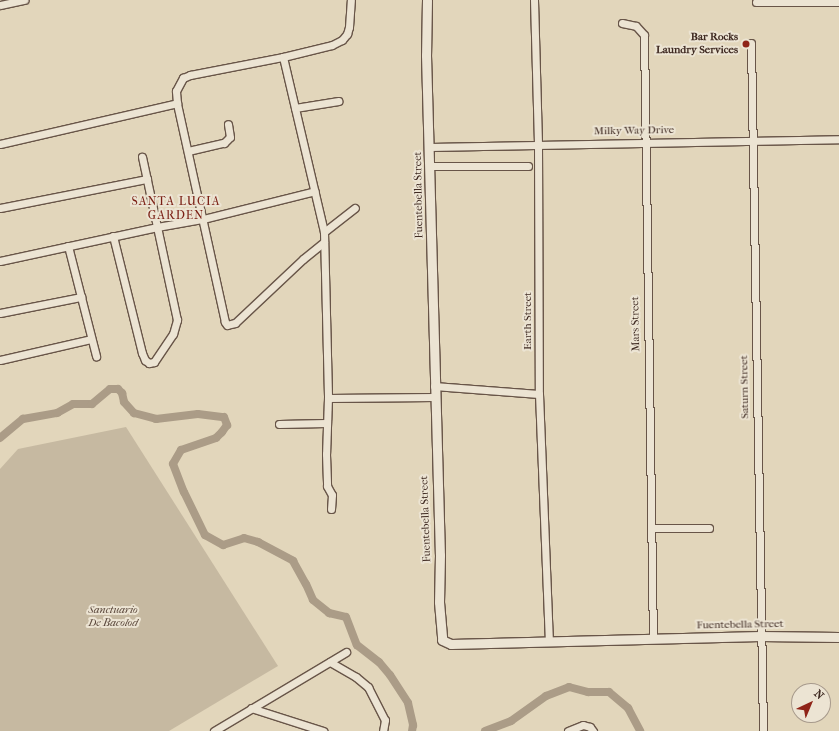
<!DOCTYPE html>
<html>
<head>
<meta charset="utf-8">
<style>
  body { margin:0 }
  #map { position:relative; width:839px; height:731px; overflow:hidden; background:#e2d6bb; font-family:"IM FELL French Canon",serif }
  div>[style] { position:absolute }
  .green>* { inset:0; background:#c6b9a1 }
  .canal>* { height:8px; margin:-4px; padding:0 4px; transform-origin:4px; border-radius:4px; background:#ab9c87 }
  .roads { filter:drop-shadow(1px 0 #685548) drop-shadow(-1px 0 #685548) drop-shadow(0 1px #685548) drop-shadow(0 -1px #685548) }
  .street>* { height:7px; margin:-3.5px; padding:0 3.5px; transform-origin:3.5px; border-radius:3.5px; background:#ece4d3 }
  .secondary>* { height:9px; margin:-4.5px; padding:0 4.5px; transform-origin:4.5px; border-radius:4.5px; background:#ece4d3 }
  .dots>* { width:11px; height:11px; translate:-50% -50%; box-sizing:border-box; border:2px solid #ece4d3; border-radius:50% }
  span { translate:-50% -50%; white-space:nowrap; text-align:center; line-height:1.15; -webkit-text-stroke:4px #ece4d3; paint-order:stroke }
  .poi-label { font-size:11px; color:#3f2a22; font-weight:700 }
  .right { translate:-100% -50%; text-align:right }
  .street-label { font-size:11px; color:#3f2a22 }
  .park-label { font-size:11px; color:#5a473b; font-style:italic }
  .neighbourhood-label { font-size:12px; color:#7a1f14; letter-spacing:1px }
  .north { position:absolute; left:791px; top:683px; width:40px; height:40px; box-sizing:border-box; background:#ece4d3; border:1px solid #a79a8c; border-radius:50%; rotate:44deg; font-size:11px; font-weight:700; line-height:16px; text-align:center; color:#3f2a22 }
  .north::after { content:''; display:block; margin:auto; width:14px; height:18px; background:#8f2418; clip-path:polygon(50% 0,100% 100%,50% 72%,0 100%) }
</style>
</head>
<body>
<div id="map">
  <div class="green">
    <i style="clip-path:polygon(126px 427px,278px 666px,169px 731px,0 731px,0 469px,18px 449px)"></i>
  </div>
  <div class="canal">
    <i style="left:0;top:438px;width:30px;rotate:-40deg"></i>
    <i style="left:23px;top:419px;width:35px;rotate:-10deg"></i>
    <i style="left:57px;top:413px;width:18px;rotate:-29deg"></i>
    <i style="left:73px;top:404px;width:19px"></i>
    <i style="left:92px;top:404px;width:23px;rotate:-40deg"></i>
    <i style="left:110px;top:389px;width:8px"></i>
    <i style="left:118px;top:389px;width:6px;rotate:45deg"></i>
    <i style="left:122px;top:393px;width:9px;rotate:77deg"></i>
    <i style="left:124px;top:402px;width:15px;rotate:48deg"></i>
    <i style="left:134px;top:413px;width:23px;rotate:15deg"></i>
    <i style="left:156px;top:419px;width:42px;rotate:-6.8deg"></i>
    <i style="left:198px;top:414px;width:26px;rotate:7deg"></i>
    <i style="left:224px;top:417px;width:9px;rotate:69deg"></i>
    <i style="left:227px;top:425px;width:9px;rotate:126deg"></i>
    <i style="left:222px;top:432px;width:8px;rotate:135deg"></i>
    <i style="left:216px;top:438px;width:37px;rotate:161deg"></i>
    <i style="left:181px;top:450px;width:16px;rotate:120deg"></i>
    <i style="left:173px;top:464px;width:30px;rotate:69deg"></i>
    <i style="left:184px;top:492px;width:48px;rotate:64deg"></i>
    <i style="left:205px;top:535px;width:21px;rotate:29deg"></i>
    <i style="left:223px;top:545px;width:22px;rotate:-18deg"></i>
    <i style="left:244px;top:538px;width:15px;rotate:16deg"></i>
    <i style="left:258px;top:542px;width:40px;rotate:28deg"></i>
    <i style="left:293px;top:561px;width:26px;rotate:61deg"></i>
    <i style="left:306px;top:584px;width:17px;rotate:66deg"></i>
    <i style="left:313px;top:600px;width:21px;rotate:39deg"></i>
    <i style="left:329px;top:613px;width:17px;rotate:13deg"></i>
    <i style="left:346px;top:617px;width:30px;rotate:69deg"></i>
    <i style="left:357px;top:645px;width:28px;rotate:38deg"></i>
    <i style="left:379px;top:662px;width:17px;rotate:50deg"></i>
    <i style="left:390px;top:675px;width:33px;rotate:57deg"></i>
    <i style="left:408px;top:703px;width:23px;rotate:77deg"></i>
    <i style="left:413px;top:725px;width:6px;rotate:99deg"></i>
    <i style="left:485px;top:731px;width:28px;rotate:-21deg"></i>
    <i style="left:511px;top:721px;width:43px;rotate:-35.5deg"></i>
    <i style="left:546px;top:696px;width:25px;rotate:-21deg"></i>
    <i style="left:569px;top:687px;width:20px;rotate:15deg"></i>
    <i style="left:588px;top:692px;width:21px"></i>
    <i style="left:609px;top:692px;width:25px;rotate:40deg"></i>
    <i style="left:628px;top:708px;width:26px;rotate:62deg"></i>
  </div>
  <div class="roads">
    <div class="street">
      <i style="left:534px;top:0;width:144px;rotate:88.4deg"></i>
      <i style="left:538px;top:144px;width:250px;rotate:89.8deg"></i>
      <i style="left:539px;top:394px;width:247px;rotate:87.7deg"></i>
      <i style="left:756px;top:2px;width:83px"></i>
      <i style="left:0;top:5px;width:25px;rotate:-12deg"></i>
      <i style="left:622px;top:23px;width:14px;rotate:12deg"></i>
      <i style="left:636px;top:26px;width:12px;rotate:48deg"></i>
      <i style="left:644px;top:35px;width:604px;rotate:89.15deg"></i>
      <i style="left:751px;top:43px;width:688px;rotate:89deg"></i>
      <i style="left:283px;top:57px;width:180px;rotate:76.8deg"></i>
      <i style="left:324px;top:232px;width:166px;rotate:88.6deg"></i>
      <i style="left:328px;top:398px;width:56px;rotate:92deg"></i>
      <i style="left:326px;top:454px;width:32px;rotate:88deg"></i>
      <i style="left:327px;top:486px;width:10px;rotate:61deg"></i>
      <i style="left:332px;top:495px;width:14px;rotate:94deg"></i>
      <i style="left:295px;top:108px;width:44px;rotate:-9.2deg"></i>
      <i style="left:0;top:144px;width:182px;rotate:-13deg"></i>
      <i style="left:430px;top:147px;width:409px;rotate:-1.1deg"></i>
      <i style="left:188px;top:151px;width:37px;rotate:-13deg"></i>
      <i style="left:224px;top:143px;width:8px;rotate:-45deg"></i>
      <i style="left:230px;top:137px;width:13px;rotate:-99deg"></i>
      <i style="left:430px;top:166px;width:98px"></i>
      <i style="left:0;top:208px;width:150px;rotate:-11.2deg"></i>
      <i style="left:324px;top:232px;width:39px;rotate:-38deg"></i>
      <i style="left:113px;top:236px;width:121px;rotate:76.1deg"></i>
      <i style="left:142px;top:353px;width:8px;rotate:67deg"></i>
      <i style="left:145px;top:360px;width:5px;rotate:37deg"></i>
      <i style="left:149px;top:363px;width:5px;rotate:-11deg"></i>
      <i style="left:154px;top:362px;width:34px;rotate:-56deg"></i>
      <i style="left:173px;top:334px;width:15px;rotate:-74deg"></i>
      <i style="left:177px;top:320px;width:167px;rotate:-102.1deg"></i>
      <i style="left:324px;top:242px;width:27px;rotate:141deg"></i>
      <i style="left:303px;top:259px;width:93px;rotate:136.7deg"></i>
      <i style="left:235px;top:323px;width:8px;rotate:166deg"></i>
      <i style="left:227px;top:325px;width:4px;rotate:-124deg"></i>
      <i style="left:225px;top:322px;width:224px;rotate:-102.4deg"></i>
      <i style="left:177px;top:103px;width:12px;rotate:-95deg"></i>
      <i style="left:176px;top:91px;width:15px;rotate:-62deg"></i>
      <i style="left:183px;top:78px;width:8px;rotate:-23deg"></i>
      <i style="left:190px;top:75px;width:95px;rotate:-11deg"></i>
      <i style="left:283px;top:57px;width:50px;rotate:-13.8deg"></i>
      <i style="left:332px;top:45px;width:11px;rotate:-27deg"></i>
      <i style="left:342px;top:40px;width:8px;rotate:-50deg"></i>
      <i style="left:347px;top:34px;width:7px;rotate:-74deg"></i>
      <i style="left:349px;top:27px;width:27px;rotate:-86deg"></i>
      <i style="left:68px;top:246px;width:114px;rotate:75.7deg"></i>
      <i style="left:0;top:261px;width:161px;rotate:-12.2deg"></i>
      <i style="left:157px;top:227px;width:47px;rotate:-9.9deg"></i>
      <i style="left:203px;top:219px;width:115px;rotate:-14deg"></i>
      <i style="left:0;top:313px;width:83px;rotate:-11.2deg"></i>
      <i style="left:0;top:360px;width:93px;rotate:-13deg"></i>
      <i style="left:434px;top:386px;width:105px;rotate:4.4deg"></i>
      <i style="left:328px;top:398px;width:106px;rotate:-0.5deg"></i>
      <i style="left:279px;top:424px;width:47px;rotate:-1.2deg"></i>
      <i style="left:651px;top:528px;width:58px"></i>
      <i style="left:330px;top:662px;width:30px;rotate:30deg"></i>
      <i style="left:356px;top:677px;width:16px;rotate:40deg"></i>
      <i style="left:368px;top:687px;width:37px;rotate:63deg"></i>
      <i style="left:385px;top:720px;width:11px;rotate:100deg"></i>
      <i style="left:251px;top:708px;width:76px;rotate:17.7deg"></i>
      <i style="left:214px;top:731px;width:154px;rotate:-30.9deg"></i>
      <i style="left:568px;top:731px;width:16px;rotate:-22deg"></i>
      <i style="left:583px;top:725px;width:7px;rotate:16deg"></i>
      <i style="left:590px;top:727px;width:5px;rotate:53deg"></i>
    </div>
    <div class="secondary">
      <i style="left:427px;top:0;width:55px;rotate:91deg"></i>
      <i style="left:426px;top:55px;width:500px;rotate:88.4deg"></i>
      <i style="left:440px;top:555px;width:47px;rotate:91.2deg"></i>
      <i style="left:439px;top:602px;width:38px;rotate:85deg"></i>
      <i style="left:442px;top:640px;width:10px;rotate:24deg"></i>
      <i style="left:451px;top:644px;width:309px;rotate:-1.5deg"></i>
      <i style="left:760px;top:636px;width:79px;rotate:0.7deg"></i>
    </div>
  </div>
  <div class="dots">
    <i style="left:746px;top:44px;background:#8f2418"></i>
  </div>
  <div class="poi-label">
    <span class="right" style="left:738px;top:44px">Bar Rocks<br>Laundry Services</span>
  </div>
  <div class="street-label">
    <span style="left:634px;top:131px;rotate:-1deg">Milky Way Drive</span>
    <span style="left:419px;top:195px;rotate:-91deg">Fuentebella Street</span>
    <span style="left:528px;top:321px;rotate:-90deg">Earth Street</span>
    <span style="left:636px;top:324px;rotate:-91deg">Mars Street</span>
    <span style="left:745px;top:387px;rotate:-91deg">Saturn Street</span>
    <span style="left:426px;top:519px;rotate:-92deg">Fuentebella Street</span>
    <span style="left:740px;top:625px;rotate:-1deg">Fuentebella Street</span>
  </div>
  <div class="park-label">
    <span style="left:113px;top:617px">Sanctuario<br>De Bacolod</span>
  </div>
  <div class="neighbourhood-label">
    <span style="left:176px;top:209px">SANTA LUCIA<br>GARDEN</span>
  </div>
  <div class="north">N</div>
</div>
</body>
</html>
